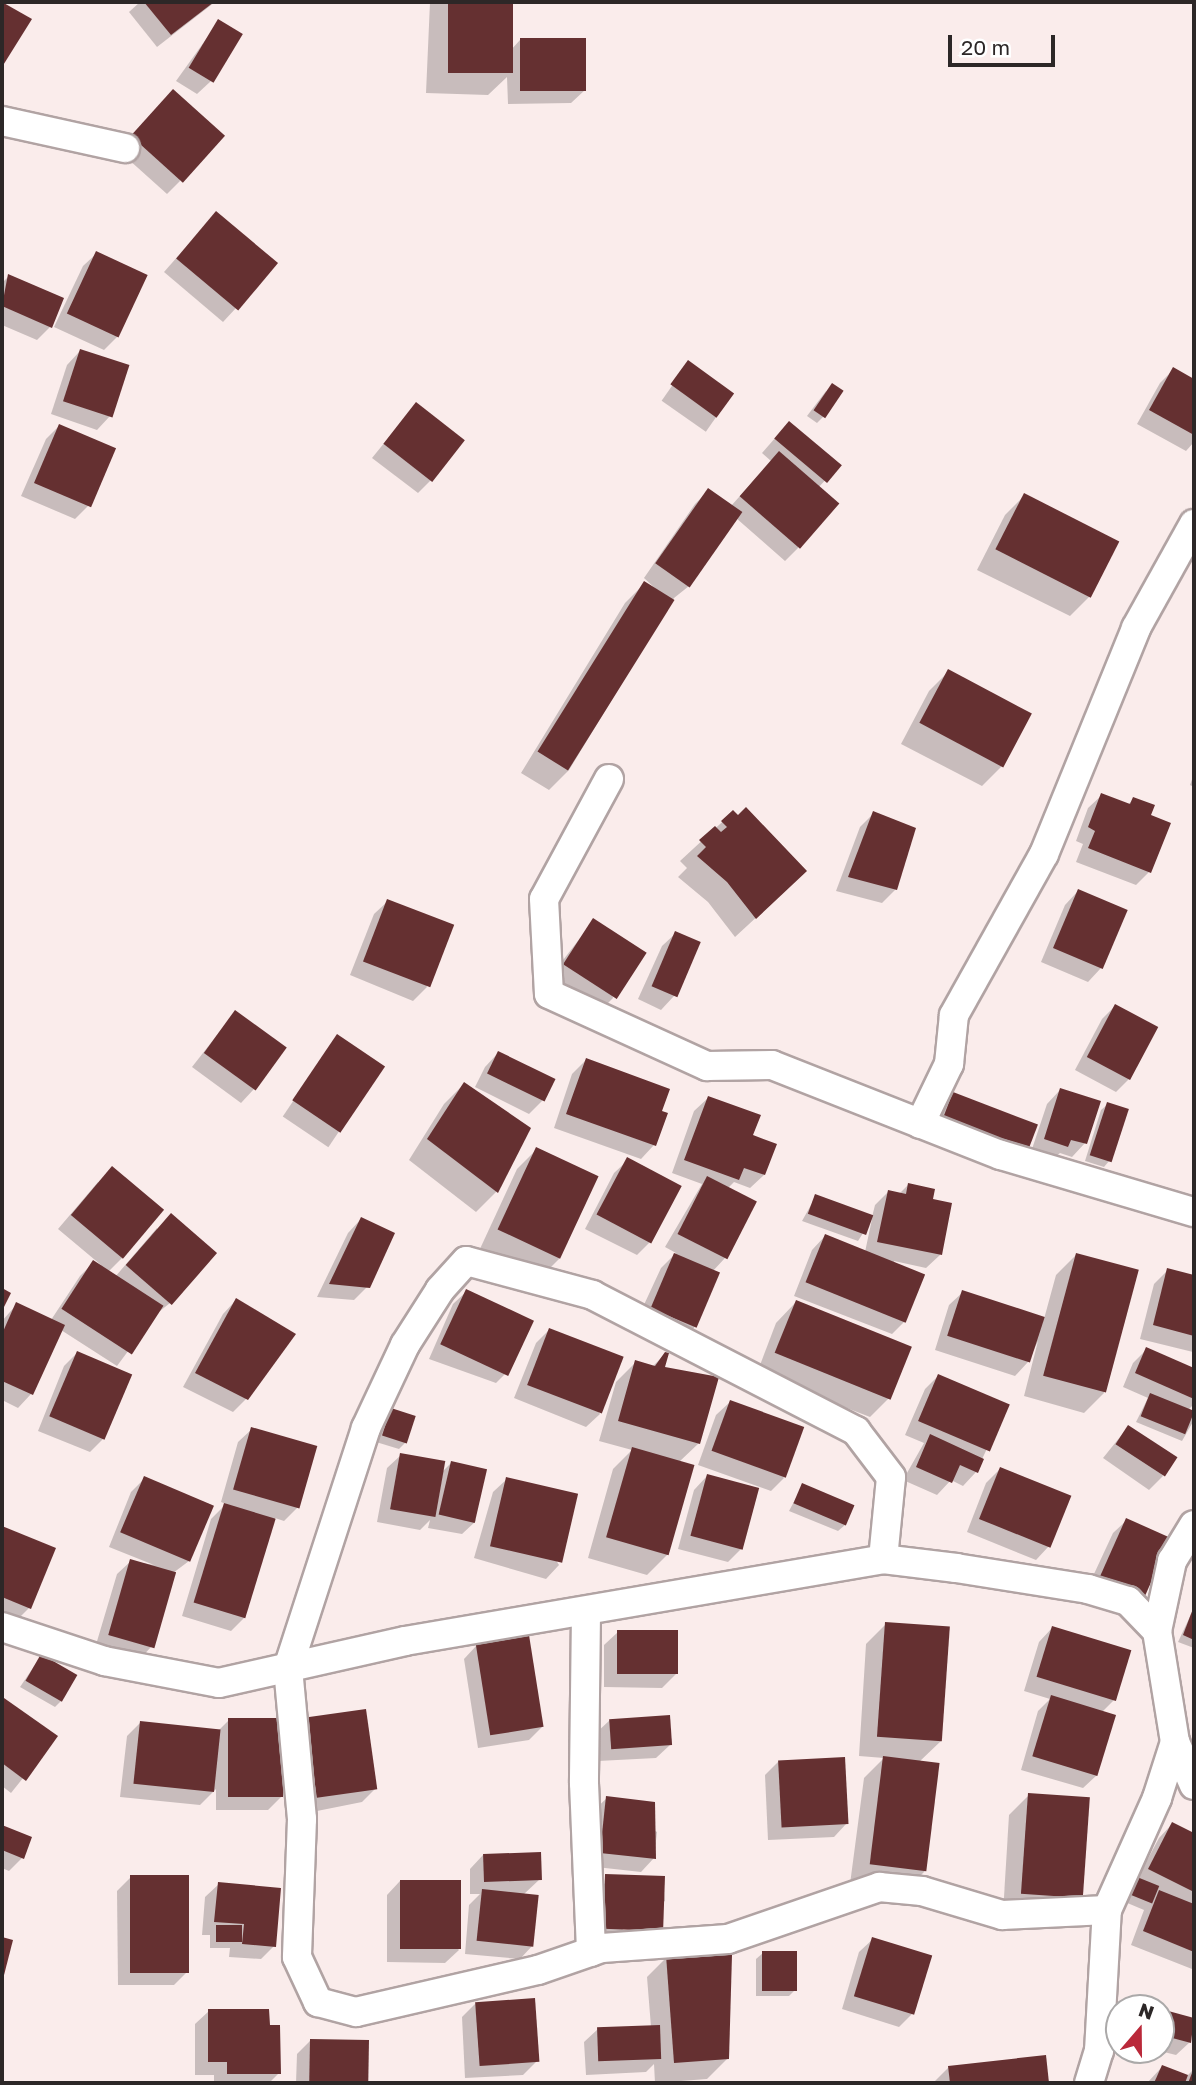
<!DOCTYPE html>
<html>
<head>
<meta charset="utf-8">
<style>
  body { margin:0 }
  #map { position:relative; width:1196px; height:2085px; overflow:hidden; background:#faeceb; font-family:"Golos Text",sans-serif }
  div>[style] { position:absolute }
  .shadow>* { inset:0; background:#0003; transform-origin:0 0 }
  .building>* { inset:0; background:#653031; transform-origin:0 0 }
  .roads { filter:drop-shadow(2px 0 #b1a3a3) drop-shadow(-2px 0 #b1a3a3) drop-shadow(0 2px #b1a3a3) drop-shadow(0 -2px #b1a3a3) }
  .street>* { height:28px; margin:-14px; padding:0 14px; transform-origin:14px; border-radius:14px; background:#fff }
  span { translate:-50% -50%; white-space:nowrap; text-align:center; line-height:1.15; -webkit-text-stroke:7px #fff; paint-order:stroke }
  .frame { position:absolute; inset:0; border:4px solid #2c2727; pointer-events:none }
  .north { position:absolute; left:1105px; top:1994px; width:70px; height:70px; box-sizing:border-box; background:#fff; border:2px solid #aba9a9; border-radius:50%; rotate:20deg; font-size:19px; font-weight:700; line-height:28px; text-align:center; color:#2c2727 }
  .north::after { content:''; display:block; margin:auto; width:24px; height:32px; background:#ba293a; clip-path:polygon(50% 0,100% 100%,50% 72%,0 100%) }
  .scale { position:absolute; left:948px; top:35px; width:107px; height:32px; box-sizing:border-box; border:4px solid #2c2727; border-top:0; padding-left:9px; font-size:21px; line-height:24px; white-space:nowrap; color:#2c2727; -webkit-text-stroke:5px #fff; paint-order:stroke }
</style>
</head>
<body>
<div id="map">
  <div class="shadow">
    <i style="clip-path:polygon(140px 2px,215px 2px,157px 47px,129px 12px)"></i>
    <i style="clip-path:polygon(430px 2px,511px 2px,510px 51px,520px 40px,585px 90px,571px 103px,508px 104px,507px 77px,488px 95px,426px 93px)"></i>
    <i style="clip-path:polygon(219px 21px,211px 81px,197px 94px,176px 81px)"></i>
    <i style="clip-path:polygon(160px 105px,180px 181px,167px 194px,118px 150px)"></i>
    <i style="clip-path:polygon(216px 213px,236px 308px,223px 322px,164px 272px)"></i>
    <i style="clip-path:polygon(97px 253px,117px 337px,104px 350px,54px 327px,83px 266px)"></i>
    <i style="clip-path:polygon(8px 277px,50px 327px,37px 340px,2px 325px,2px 283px)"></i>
    <i style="clip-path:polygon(80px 351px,110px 416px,97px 430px,51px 414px,67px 365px)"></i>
    <i style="left:688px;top:363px;width:54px;height:46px;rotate:35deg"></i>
    <i style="clip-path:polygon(1174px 369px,1194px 381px,1194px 442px,1186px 451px,1137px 424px,1160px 383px)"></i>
    <i style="clip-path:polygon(826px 391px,823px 417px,817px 423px,807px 416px)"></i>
    <i style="clip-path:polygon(416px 404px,431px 480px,418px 493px,372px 458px)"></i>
    <i style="clip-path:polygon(59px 426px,89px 505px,75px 519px,21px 496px,46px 439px)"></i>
    <i style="clip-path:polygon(776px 437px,839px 465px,818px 488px,798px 548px,785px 561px,736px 518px,689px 586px,674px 598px,569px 770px,549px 790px,521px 773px,625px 603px,645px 583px,658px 591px,644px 578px,695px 504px,708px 491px,731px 506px,771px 461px,762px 453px)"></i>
    <i style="clip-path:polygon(1025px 495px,1090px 596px,1070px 616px,977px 570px,1005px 515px)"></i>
    <i style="clip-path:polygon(949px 671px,1002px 766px,982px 786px,901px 744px,929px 691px)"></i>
    <i style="clip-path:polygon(1194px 774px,1194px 787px,1190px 785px)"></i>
    <i style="clip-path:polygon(1102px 795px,1128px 805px,1133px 799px,1149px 816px,1149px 872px,1136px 885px,1076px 862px,1083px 844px,1076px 841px,1088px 808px)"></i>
    <i style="clip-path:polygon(733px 812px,785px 891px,735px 937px,708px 902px,678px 877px,687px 868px,680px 861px)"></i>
    <i style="clip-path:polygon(874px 813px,896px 889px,882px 903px,836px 891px,860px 827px)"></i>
    <i style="clip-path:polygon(1078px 891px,1126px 911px,1101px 968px,1088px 982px,1041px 962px,1065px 905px)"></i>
    <i style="clip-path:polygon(388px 901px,427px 987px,413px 1001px,350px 975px,374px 914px)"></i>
    <i style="clip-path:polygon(594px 920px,613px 998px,600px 1011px,550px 977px)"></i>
    <i style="clip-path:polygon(676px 933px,698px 943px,674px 996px,661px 1010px,638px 999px,662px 946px)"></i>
    <i style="clip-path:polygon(1115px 1006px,1129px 1079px,1116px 1092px,1075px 1070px,1102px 1019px)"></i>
    <i style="clip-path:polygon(235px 1012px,254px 1089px,241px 1103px,192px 1067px)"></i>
    <i style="left:337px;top:1036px;width:55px;height:97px;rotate:34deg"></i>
    <i style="clip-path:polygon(498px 1053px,543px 1100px,529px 1114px,475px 1087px,485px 1067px)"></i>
    <i style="clip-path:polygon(586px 1060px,660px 1112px,654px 1145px,641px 1159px,554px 1128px,572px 1074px)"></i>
    <i style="clip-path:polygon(464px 1084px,528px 1128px,496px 1192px,476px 1212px,409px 1160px,444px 1104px)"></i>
    <i style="clip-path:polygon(1060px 1090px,1085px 1143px,1072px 1157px,1060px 1153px,1053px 1159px,1031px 1152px,1047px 1104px)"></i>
    <i style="clip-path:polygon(954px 1094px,1036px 1125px,929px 1137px,940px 1107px)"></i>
    <i style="clip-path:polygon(708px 1098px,751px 1136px,764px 1175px,750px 1188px,734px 1182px,728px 1188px,725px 1258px,712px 1272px,694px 1328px,680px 1341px,636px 1322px,661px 1268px,676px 1253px,665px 1247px,702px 1184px,672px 1173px,694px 1111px)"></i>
    <i style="clip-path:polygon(1108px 1104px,1110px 1160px,1104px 1167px,1085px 1161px,1101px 1110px)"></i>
    <i style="clip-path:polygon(537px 1149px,559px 1259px,539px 1279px,479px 1251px,517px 1169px)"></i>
    <i style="clip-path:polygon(628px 1160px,650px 1242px,637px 1255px,585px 1229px,614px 1173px)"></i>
    <i style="clip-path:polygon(98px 1182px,122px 1258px,108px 1272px,115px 1277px,157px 1228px,170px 1303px,155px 1315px,117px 1366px,61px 1330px,31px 1394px,18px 1408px,2px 1400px,2px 1321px,17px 1304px,51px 1320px,80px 1276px,93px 1263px,101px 1265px,58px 1229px)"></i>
    <i style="clip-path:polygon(908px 1185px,931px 1201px,940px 1255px,926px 1268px,894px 1261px,905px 1321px,892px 1334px,794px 1296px,812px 1250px,825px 1236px,865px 1252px,872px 1219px,858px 1241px,802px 1221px,816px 1196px,872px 1217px,875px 1205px,888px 1192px,899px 1194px)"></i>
    <i style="clip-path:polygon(361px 1219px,368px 1286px,354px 1300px,317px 1297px,348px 1233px)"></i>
    <i style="clip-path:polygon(1076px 1255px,1104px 1393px,1084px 1413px,1024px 1396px,1038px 1341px,1028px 1362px,1015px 1376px,935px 1350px,949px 1305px,963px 1292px,1044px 1319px,1056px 1275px)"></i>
    <i style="clip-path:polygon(1168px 1270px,1194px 1277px,1193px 1352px,1140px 1339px,1154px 1284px)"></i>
    <i style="clip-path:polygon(467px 1291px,509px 1370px,496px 1383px,429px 1359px,453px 1304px)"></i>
    <i style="clip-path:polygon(236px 1300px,246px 1399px,233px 1412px,183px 1387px,223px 1314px)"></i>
    <i style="clip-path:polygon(796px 1302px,890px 1397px,870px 1417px,757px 1373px,776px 1323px)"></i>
    <i style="clip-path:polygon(549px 1330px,600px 1414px,586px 1427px,514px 1398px,536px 1343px)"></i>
    <i style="clip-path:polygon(1147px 1349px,1194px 1370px,1194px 1404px,1188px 1410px,1194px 1413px,1194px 1420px,1182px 1441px,1136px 1422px,1148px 1398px,1123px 1387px,1133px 1363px)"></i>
    <i style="clip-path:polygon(77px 1353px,104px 1438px,90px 1452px,38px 1431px,64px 1366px)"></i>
    <i style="clip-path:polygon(665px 1354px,663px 1369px,699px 1443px,679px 1462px,667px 1555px,647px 1575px,588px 1558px,613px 1469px,632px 1450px,599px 1441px,616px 1382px,636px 1362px,652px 1367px)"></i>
    <i style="clip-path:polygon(938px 1376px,1007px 1406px,976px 1472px,963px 1486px,951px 1480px,937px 1495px,903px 1480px,924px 1443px,905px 1435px,925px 1389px)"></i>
    <i style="clip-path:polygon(730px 1402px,784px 1478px,771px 1491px,698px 1465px,716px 1415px)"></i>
    <i style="clip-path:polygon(391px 1410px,405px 1443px,399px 1449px,376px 1442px)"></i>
    <i style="clip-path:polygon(1128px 1427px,1163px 1476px,1149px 1490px,1103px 1458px)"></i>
    <i style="clip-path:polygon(252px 1429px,298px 1507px,284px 1521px,275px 1518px,244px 1618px,231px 1631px,182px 1616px,211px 1519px,226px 1504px,221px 1502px,238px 1442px)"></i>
    <i style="clip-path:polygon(401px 1455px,441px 1473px,451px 1463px,476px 1521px,462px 1534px,428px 1528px,430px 1520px,420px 1530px,377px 1522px,387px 1468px)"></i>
    <i style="clip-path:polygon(1000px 1469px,1069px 1497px,1049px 1546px,1036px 1560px,967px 1532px,986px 1483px)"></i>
    <i style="clip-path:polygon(707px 1476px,741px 1549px,728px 1562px,678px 1549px,694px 1490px)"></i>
    <i style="clip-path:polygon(144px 1479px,212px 1505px,189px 1561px,173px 1573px,151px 1647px,138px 1661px,95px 1648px,117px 1574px,131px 1561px,154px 1565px,109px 1547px,131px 1492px)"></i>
    <i style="clip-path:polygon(507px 1479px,559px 1565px,546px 1579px,474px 1558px,493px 1492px)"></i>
    <i style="clip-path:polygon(803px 1485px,845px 1525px,838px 1531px,789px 1511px)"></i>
    <i style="clip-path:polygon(1127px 1520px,1169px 1539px,1143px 1595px,1129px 1609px,1087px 1589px,1113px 1533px)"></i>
    <i style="clip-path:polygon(2px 1528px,53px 1549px,29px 1608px,16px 1621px,2px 1616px)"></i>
    <i style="clip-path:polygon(1194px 1608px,1194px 1648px,1178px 1642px)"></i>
    <i style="clip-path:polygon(886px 1624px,941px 1741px,919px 1762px,925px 1871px,905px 1891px,850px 1884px,864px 1778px,884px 1758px,859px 1756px,866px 1644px)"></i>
    <i style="clip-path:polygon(1052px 1628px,1114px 1700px,1102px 1712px,1097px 1775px,1083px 1788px,1021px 1770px,1038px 1711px,1050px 1699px,1024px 1691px,1039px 1642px)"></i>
    <i style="clip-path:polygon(618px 1632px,676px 1674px,662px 1688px,604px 1687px,604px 1645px)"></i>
    <i style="clip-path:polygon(477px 1645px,542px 1727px,529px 1740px,478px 1748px,464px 1659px)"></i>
    <i style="clip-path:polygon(41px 1656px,61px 1701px,55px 1707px,20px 1687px)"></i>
    <i style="clip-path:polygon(4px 1700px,56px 1737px,11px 1793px,2px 1786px)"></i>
    <i style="clip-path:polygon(229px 1720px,282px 1796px,268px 1810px,216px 1810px,216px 1789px,200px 1805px,120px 1797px,127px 1736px,140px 1723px,218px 1731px)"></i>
    <i style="clip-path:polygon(307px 1720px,375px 1789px,362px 1802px,307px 1813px)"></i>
    <i style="clip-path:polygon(610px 1720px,670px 1745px,656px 1758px,598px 1761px,596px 1733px)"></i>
    <i style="clip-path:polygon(779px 1761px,847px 1823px,834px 1837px,768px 1840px,765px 1775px)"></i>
    <i style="clip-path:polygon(1029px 1795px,1083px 1897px,1003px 1913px,1009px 1815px)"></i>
    <i style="clip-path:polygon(607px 1798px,657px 1832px,654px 1858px,641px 1872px,587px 1866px,593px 1811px)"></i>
    <i style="clip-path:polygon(1172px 1824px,1194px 1835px,1192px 1969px,1131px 1945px,1144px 1910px,1125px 1902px,1159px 1838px)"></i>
    <i style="clip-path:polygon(2px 1826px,30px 1838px,22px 1858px,9px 1871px,2px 1868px)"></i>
    <i style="clip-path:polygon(483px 1855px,540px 1879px,523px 1895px,533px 1945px,520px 1959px,465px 1954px,469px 1905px,480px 1894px,470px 1894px,470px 1869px)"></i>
    <i style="clip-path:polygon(131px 1877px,188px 1971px,174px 1985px,118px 1985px,117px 1891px)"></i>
    <i style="clip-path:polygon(663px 1878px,665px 1901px,597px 1947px,593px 1896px,606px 1882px)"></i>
    <i style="clip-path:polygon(400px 1881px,459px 1950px,445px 1963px,387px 1962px,387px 1895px)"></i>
    <i style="clip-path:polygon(219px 1884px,274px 1946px,261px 1959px,229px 1957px,230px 1948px,210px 1948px,210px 1935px,202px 1935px,205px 1897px)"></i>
    <i style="clip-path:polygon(873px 1939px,912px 2014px,899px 2027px,842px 2009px,859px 1952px)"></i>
    <i style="clip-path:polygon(763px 1953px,795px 1990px,789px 1996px,756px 1996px,756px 1959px)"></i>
    <i style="clip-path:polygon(667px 1957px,727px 2059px,707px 2079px,655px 2083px,654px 2064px,646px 2072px,586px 2075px,584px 2042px,598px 2029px,651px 2027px,647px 1977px)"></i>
    <i style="clip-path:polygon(475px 2004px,537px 2061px,523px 2075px,465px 2078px,462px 2017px)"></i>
    <i style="clip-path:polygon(209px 2011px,268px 2027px,279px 2073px,269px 2083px,214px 2083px,214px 2075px,195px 2075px,195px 2024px)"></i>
    <i style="clip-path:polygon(1161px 2011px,1194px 2019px,1190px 2042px,1176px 2055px,1156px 2050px,1161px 2050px)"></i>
    <i style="clip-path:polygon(1119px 2018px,1119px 2041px,1114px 2039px)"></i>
    <i style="clip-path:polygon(310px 2041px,368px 2042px,367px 2083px,296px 2083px,297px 2054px)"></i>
    <i style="clip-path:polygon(1045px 2057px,1047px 2083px,933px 2083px,949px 2067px)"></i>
    <i style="clip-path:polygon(1162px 2067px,1187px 2076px,1194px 2069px,1194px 2083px,1147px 2083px)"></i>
  </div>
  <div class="building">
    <i style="clip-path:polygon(2px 2px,32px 19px,2px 67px)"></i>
    <i style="clip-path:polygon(144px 2px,214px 2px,171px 35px)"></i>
    <i style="left:448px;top:2px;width:65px;height:71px"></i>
    <i style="left:218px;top:19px;width:29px;height:57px;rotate:31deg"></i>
    <i style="left:520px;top:38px;width:66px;height:53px"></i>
    <i style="left:173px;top:89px;width:70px;height:63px;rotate:42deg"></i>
    <i style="left:216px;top:211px;width:81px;height:62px;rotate:40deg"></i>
    <i style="left:96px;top:251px;width:57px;height:69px;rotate:25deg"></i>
    <i style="clip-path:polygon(8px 274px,64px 298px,52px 328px,2px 306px)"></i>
    <i style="left:80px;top:349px;width:52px;height:55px;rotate:18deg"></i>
    <i style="left:688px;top:360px;width:57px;height:30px;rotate:36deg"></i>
    <i style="clip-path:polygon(1173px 367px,1194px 379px,1194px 435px,1149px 410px)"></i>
    <i style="left:832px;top:383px;width:14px;height:33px;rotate:34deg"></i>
    <i style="left:416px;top:402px;width:62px;height:53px;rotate:38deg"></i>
    <i style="left:789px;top:421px;width:69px;height:23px;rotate:40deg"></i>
    <i style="left:59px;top:424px;width:62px;height:64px;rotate:23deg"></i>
    <i style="left:779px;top:451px;width:80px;height:60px;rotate:41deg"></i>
    <i style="left:708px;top:488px;width:42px;height:92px;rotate:35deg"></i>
    <i style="left:1024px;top:493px;width:107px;height:63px;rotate:27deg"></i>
    <i style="left:644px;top:581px;width:36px;height:201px;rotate:32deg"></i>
    <i style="left:948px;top:669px;width:95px;height:61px;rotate:28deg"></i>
    <i style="clip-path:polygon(1101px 793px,1130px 804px,1133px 797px,1155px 805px,1151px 815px,1171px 823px,1151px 873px,1088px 848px,1095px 831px,1088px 827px)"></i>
    <i style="clip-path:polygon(746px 807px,807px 871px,756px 919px,727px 882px,697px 856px,706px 847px,699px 840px,715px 826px,721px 832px,727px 827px,721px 821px,733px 810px,738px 815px)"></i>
    <i style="clip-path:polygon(873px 811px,916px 828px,897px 890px,848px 877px)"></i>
    <i style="left:1078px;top:889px;width:54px;height:64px;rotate:23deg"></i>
    <i style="left:387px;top:899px;width:72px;height:67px;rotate:21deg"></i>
    <i style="left:593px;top:918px;width:64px;height:55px;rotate:33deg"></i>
    <i style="left:675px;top:931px;width:28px;height:60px;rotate:23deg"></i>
    <i style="left:1115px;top:1004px;width:49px;height:60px;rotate:28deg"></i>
    <i style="left:235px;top:1010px;width:64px;height:53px;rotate:36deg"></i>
    <i style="left:337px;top:1034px;width:58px;height:80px;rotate:34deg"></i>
    <i style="left:498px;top:1051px;width:64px;height:25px;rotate:26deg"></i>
    <i style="clip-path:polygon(586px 1058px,670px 1089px,662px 1111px,668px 1113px,656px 1146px,566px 1114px)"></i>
    <i style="clip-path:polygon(464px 1082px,531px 1128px,498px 1193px,427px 1139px)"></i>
    <i style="clip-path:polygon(1060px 1088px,1101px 1101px,1087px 1144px,1071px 1140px,1068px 1147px,1044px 1139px)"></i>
    <i style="left:953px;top:1092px;width:91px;height:33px;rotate:21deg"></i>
    <i style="clip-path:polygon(708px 1096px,761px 1115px,753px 1135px,777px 1144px,765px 1175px,744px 1168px,739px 1180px,684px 1160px)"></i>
    <i style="left:1107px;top:1102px;width:23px;height:56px;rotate:18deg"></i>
    <i style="left:536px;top:1147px;width:69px;height:91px;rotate:25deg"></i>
    <i style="left:627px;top:1157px;width:62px;height:65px;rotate:28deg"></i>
    <i style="left:112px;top:1166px;width:68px;height:64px;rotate:40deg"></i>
    <i style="left:707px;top:1176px;width:56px;height:65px;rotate:27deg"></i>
    <i style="clip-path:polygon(908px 1183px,935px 1189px,933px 1199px,952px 1203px,942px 1255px,877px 1242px,888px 1190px,906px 1194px)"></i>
    <i style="left:815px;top:1194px;width:62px;height:21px;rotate:20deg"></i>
    <i style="left:171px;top:1213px;width:61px;height:69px;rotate:41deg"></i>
    <i style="clip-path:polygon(361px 1217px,395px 1233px,370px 1288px,329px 1284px)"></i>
    <i style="left:825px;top:1234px;width:108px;height:52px;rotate:22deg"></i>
    <i style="left:674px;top:1253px;width:50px;height:60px;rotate:23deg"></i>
    <i style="left:1076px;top:1253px;width:65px;height:127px;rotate:15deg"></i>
    <i style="left:93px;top:1260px;width:84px;height:58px;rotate:33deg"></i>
    <i style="clip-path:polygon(1167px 1268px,1194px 1275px,1194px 1336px,1153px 1325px)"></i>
    <i style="clip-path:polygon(2px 1288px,11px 1293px,2px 1311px)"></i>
    <i style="left:466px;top:1289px;width:75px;height:61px;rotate:25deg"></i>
    <i style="left:962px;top:1290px;width:87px;height:48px;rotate:18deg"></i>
    <i style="clip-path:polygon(236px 1298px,296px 1334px,248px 1400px,195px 1373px)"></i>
    <i style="left:796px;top:1300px;width:125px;height:57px;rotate:22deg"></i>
    <i style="clip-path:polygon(16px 1302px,65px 1325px,33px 1395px,2px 1381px,2px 1334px)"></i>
    <i style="left:549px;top:1328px;width:80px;height:61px;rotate:21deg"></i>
    <i style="clip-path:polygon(1146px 1347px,1194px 1368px,1194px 1399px,1135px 1373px)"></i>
    <i style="left:77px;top:1351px;width:60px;height:71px;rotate:23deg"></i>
    <i style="clip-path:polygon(665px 1352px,669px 1353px,665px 1367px,719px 1377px,700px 1444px,618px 1421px,635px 1360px,655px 1366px)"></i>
    <i style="left:938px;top:1374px;width:78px;height:51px;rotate:23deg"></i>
    <i style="left:1150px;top:1393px;width:48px;height:25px;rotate:22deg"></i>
    <i style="left:730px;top:1400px;width:79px;height:54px;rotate:20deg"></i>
    <i style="left:391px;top:1408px;width:26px;height:29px;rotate:18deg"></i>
    <i style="left:1128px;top:1425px;width:59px;height:23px;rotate:33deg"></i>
    <i style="left:251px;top:1427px;width:69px;height:65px;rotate:16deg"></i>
    <i style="clip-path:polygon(930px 1434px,984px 1459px,978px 1473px,960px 1465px,952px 1483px,916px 1467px)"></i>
    <i style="left:632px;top:1447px;width:65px;height:94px;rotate:16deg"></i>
    <i style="left:400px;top:1453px;width:46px;height:57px;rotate:10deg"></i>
    <i style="left:451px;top:1461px;width:37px;height:55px;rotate:13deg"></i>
    <i style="left:1000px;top:1467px;width:77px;height:56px;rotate:22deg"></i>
    <i style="left:707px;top:1474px;width:54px;height:64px;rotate:15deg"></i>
    <i style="left:144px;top:1476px;width:76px;height:61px;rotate:23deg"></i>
    <i style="left:506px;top:1477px;width:74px;height:71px;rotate:13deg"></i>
    <i style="left:802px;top:1483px;width:57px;height:22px;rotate:23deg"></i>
    <i style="left:224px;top:1503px;width:54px;height:104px;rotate:17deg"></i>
    <i style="left:1126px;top:1518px;width:49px;height:64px;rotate:24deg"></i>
    <i style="clip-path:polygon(2px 1526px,56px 1548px,31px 1609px,2px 1597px)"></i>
    <i style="left:130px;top:1559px;width:48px;height:79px;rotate:16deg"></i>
    <i style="clip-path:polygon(1194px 1606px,1194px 1640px,1183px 1635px)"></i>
    <i style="left:885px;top:1622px;width:65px;height:115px;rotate:4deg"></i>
    <i style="left:1052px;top:1626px;width:83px;height:53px;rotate:17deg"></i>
    <i style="left:617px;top:1630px;width:61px;height:44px"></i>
    <i style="left:529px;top:1635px;width:93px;height:54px;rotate:81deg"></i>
    <i style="left:41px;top:1654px;width:42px;height:31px;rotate:30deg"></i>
    <i style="left:1051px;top:1695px;width:68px;height:64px;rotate:17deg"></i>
    <i style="clip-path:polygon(4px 1698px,58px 1736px,26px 1781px,2px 1763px)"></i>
    <i style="left:366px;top:1709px;width:81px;height:61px;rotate:82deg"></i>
    <i style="left:670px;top:1715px;width:30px;height:61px;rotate:86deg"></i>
    <i style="left:228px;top:1718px;width:55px;height:79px"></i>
    <i style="left:140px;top:1721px;width:81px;height:63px;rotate:6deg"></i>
    <i style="left:883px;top:1756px;width:57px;height:109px;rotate:7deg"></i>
    <i style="left:845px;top:1757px;width:67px;height:67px;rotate:87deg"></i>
    <i style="left:1028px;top:1793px;width:62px;height:101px;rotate:4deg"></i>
    <i style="clip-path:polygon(606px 1796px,655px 1802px,656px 1859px,600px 1853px)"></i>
    <i style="clip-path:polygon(1172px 1822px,1194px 1833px,1194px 1892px,1148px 1869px)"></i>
    <i style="clip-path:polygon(2px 1825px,32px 1837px,24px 1859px,2px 1850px)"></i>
    <i style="left:541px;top:1852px;width:28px;height:58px;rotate:88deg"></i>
    <i style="left:130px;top:1875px;width:59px;height:98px"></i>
    <i style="left:665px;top:1876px;width:55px;height:60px;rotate:92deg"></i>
    <i style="left:1137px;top:1877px;width:24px;height:19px;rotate:22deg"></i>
    <i style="left:400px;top:1880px;width:61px;height:69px"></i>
    <i style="clip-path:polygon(218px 1882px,281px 1888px,276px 1947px,242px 1944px,244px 1924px,214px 1922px)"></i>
    <i style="left:482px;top:1889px;width:57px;height:52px;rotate:6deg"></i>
    <i style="clip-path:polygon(1159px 1890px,1194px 1904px,1194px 1952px,1143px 1931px)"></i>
    <i style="left:216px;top:1925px;width:26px;height:17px"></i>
    <i style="clip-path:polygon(2px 1937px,13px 1940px,3px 1979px,2px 1979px)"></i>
    <i style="left:872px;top:1937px;width:63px;height:62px;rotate:17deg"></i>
    <i style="left:762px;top:1951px;width:35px;height:40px"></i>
    <i style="clip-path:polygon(666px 1955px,732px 1955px,729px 2059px,674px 2063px)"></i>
    <i style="left:535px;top:1998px;width:64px;height:60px;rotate:86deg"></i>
    <i style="clip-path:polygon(1132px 2001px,1155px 2007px,1155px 2008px,1131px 2008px)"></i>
    <i style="clip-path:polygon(208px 2009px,269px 2009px,270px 2025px,280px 2025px,281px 2074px,227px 2074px,227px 2062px,208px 2062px)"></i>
    <i style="clip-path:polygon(1161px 2009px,1194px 2018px,1191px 2043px,1161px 2035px)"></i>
    <i style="left:660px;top:2025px;width:34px;height:63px;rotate:88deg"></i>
    <i style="left:310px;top:2039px;width:59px;height:44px;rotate:1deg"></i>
    <i style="clip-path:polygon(1046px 2055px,1049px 2083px,950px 2083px,948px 2066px)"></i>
    <i style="clip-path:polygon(1162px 2065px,1188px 2075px,1185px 2083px,1154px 2083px)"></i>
    <i style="clip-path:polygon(1194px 2068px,1194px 2083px,1188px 2083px)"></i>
  </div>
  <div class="roads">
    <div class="street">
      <i style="left:2px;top:121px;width:126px;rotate:12.4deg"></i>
      <i style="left:609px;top:779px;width:136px;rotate:118.4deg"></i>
      <i style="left:544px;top:899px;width:95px;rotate:87deg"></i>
      <i style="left:549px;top:994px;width:174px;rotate:24.5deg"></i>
      <i style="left:707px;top:1066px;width:65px;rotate:-0.9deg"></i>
      <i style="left:772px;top:1065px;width:246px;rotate:21.5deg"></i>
      <i style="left:1001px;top:1155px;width:201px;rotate:16.5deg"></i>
      <i style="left:920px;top:1124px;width:67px;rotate:-64.2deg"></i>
      <i style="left:949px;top:1064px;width:49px;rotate:-84.2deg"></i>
      <i style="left:954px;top:1015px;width:184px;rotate:-60.8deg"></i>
      <i style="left:1044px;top:854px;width:244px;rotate:-67.8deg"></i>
      <i style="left:1136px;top:628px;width:119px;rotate:-60.9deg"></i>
      <i style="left:883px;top:1559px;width:82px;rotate:-84.4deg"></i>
      <i style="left:891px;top:1477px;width:58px;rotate:-127.3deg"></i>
      <i style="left:856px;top:1431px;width:296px;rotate:-152.7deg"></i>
      <i style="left:593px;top:1295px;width:131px;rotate:-165deg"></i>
      <i style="left:466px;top:1261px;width:39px;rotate:132deg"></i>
      <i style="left:440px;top:1290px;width:65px;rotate:122.5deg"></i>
      <i style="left:405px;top:1345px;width:92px;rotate:115.2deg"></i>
      <i style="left:366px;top:1428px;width:252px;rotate:108deg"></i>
      <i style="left:288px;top:1668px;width:152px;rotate:84.7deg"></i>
      <i style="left:302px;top:1819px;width:138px;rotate:92.1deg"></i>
      <i style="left:297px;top:1957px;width:50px;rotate:65deg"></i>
      <i style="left:318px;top:2002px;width:39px;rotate:15deg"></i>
      <i style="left:356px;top:2012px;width:187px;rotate:-13deg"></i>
      <i style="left:538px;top:1970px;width:68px;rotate:-19deg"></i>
      <i style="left:602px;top:1948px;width:126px;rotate:-4.1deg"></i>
      <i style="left:728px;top:1939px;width:160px;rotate:-19deg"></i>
      <i style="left:879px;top:1887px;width:43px;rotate:5.3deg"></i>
      <i style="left:922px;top:1891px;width:84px;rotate:16.7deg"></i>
      <i style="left:1002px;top:1915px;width:105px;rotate:-2.7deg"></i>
      <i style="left:586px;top:1613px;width:170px;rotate:90.7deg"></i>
      <i style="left:584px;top:1783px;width:169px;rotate:87.6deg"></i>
      <i style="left:2px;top:1627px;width:108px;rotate:18.4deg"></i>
      <i style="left:104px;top:1661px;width:117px;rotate:10.8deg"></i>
      <i style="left:219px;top:1683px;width:191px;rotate:-12.7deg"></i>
      <i style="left:405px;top:1641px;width:485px;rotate:-9.7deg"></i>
      <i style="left:883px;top:1559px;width:74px;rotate:7deg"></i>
      <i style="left:956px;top:1568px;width:134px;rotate:9deg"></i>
      <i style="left:1088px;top:1589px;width:42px;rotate:16.7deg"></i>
      <i style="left:1128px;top:1601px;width:42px;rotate:46deg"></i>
      <i style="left:1157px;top:1631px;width:112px;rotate:80.8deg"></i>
      <i style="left:1175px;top:1742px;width:47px;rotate:66.2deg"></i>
      <i style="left:1157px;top:1631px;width:72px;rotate:-77.9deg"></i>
      <i style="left:1172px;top:1561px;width:42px;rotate:-58.6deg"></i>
      <i style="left:1089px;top:2083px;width:34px;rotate:-73deg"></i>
      <i style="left:1099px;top:2051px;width:141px;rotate:-86.8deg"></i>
      <i style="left:1107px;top:1910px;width:123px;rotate:-65.9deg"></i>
      <i style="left:1157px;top:1798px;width:59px;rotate:-72.2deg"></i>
    </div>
  </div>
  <div class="frame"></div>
  <div class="north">N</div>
  <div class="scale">20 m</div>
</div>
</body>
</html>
